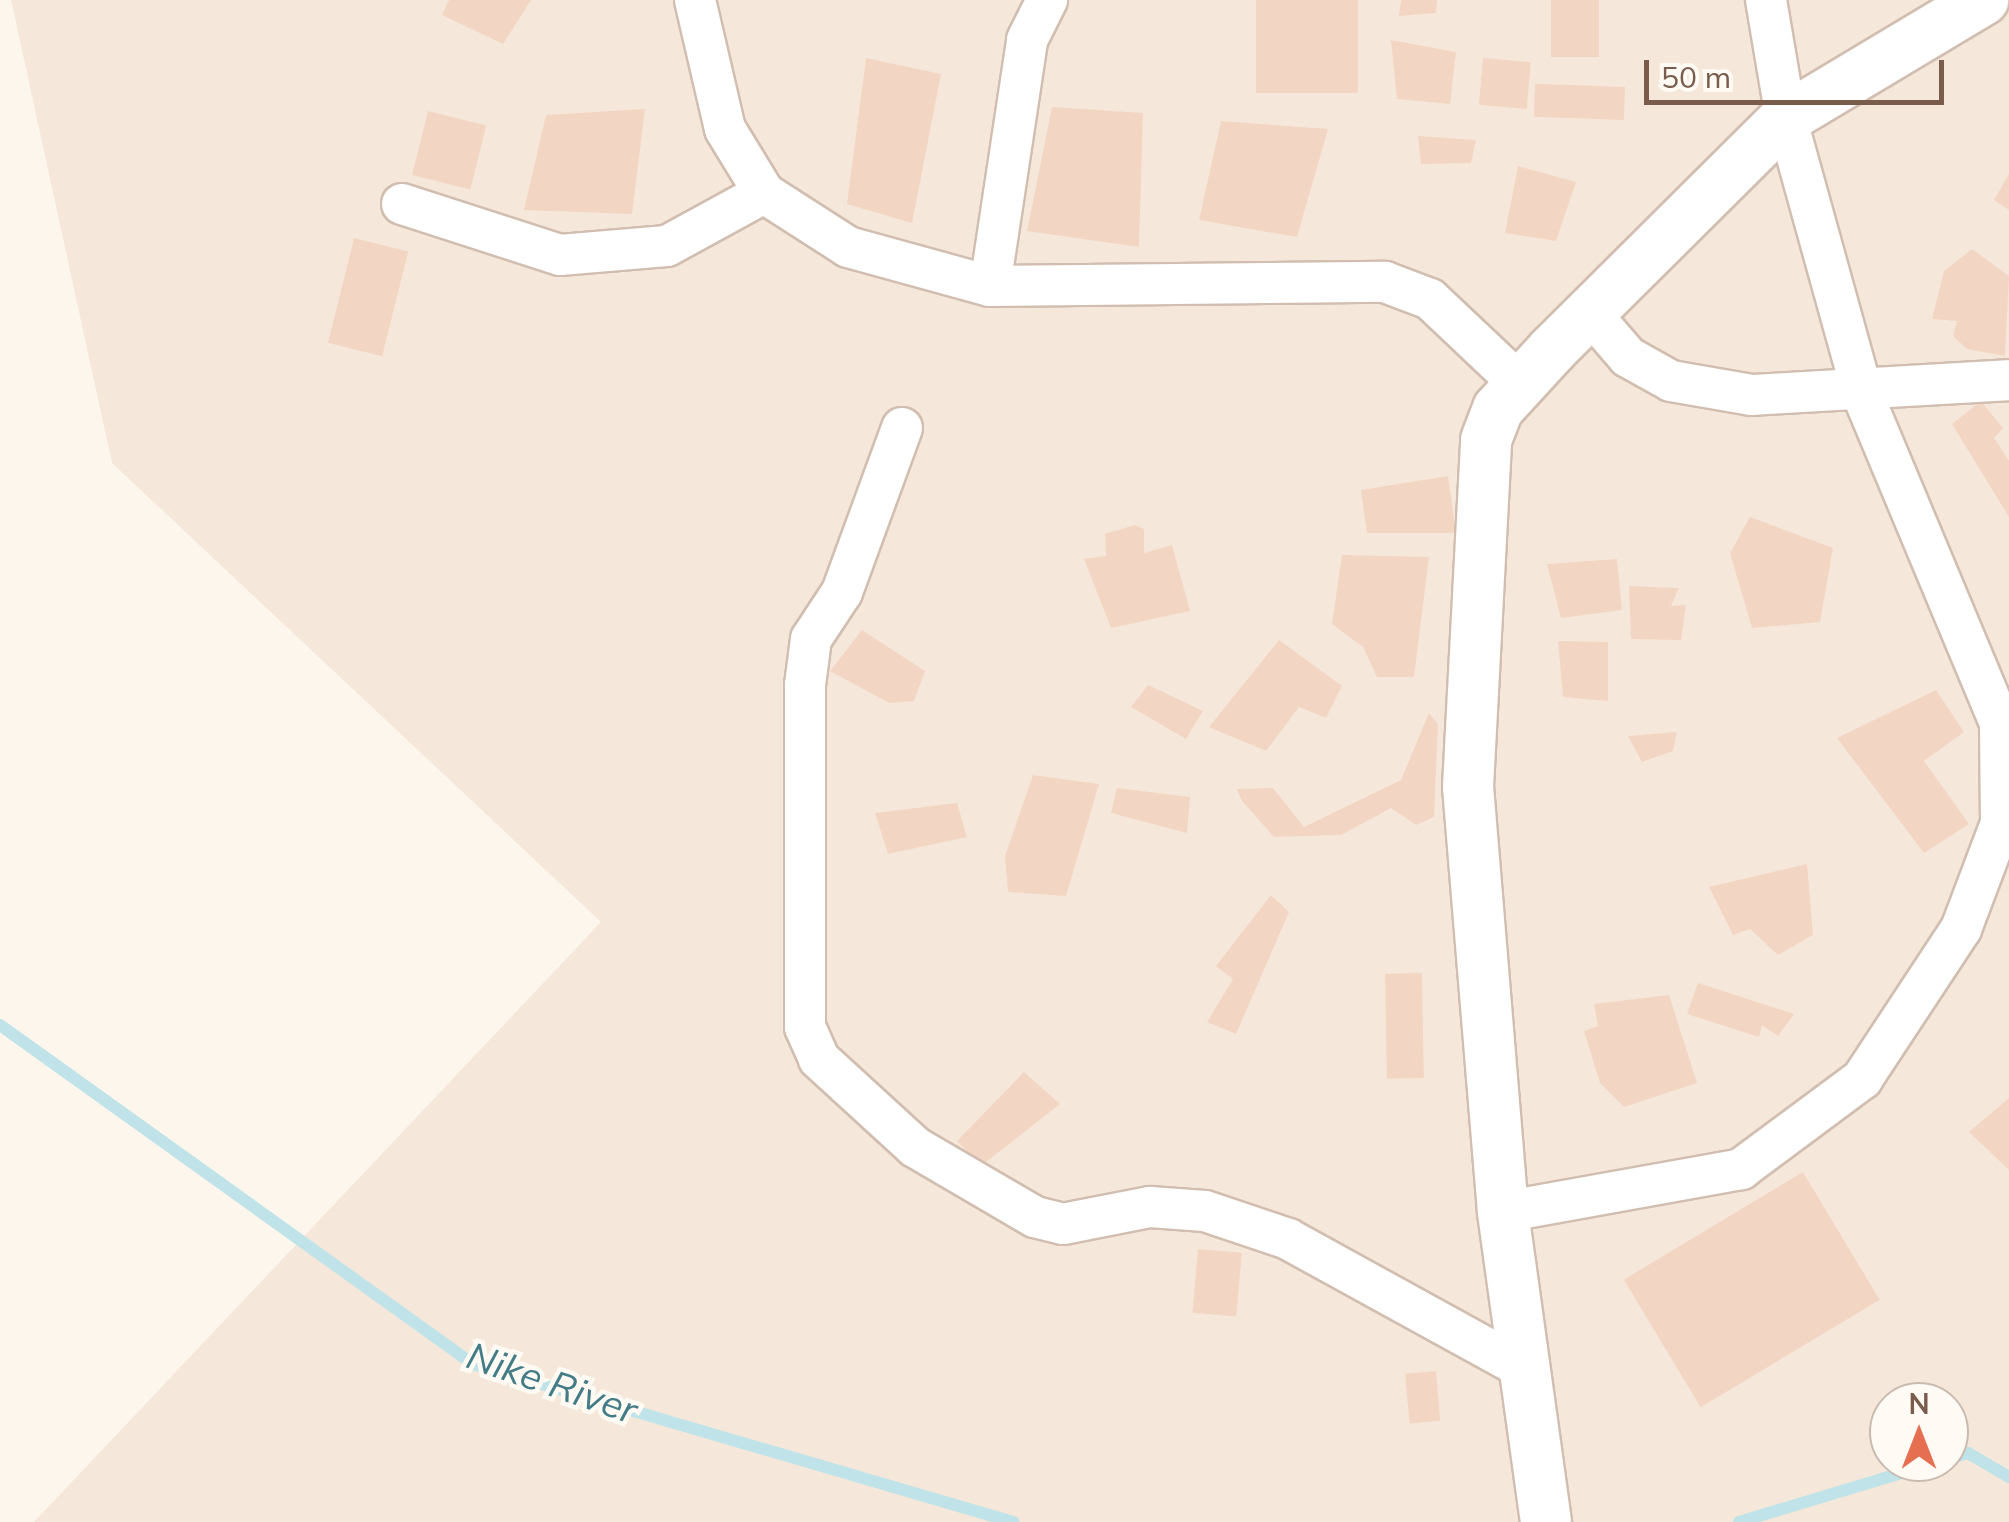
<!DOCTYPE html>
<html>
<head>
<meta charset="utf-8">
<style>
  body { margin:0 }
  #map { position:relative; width:2009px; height:1522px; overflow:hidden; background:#fdf6ec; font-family:Mulish,sans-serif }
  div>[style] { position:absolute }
  .residential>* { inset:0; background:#f5e8da }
  .stream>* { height:12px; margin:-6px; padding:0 6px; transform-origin:6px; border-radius:6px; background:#bfe3e8 }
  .building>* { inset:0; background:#f3d5c3; transform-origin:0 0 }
  .roads { filter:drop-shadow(2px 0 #d1beb0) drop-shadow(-2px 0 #d1beb0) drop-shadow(0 2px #d1beb0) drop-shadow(0 -2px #d1beb0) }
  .minor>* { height:40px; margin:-20px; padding:0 20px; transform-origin:20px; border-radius:20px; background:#fff }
  .tertiary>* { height:50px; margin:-25px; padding:0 25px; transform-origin:25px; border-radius:25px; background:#fff }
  span { translate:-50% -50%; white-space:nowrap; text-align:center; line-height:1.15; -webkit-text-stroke:9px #fffaf3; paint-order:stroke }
  .water-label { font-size:38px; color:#437c86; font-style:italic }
  .north { position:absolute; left:1869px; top:1382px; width:100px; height:100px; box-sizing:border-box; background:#fffaf3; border:2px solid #cabbb1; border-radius:50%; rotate:0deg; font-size:28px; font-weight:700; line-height:40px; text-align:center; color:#7a5c4d }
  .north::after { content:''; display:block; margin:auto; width:35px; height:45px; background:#e76f51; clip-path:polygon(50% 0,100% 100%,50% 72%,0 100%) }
  .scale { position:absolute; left:1644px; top:60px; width:300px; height:45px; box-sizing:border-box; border:5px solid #7a5c4d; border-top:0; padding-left:12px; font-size:30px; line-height:35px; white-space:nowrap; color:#7a5c4d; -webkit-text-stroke:8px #fffaf3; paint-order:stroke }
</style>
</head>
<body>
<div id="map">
  <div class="residential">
    <i style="clip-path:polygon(evenodd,11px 0,2009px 0,2009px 1522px,34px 1522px,601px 922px,112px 463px,11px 0,1889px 1402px,1949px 1402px,1949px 1462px,1889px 1462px,1889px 1402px)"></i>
  </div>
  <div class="stream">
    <i style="left:0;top:1025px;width:582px;rotate:35.63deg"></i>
    <i style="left:473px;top:1364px;width:563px;rotate:16.31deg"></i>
    <i style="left:1949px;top:1459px;width:20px;rotate:-18deg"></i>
    <i style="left:1968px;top:1453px;width:48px;rotate:30.3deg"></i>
    <i style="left:1739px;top:1522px;width:208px;rotate:-16.8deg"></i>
  </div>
  <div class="building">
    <i style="clip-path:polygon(449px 0,531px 0,503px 44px,442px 15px)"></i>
    <i style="left:1256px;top:0;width:102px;height:93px"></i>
    <i style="clip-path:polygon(1401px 0,1437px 0,1436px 13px,1399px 16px)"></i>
    <i style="left:1551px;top:0;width:48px;height:57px"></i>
    <i style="clip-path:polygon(1391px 40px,1456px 52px,1450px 104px,1397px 99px)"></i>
    <i style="clip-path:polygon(866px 58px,941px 74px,912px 223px,847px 204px)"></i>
    <i style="left:1483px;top:58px;width:48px;height:47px;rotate:5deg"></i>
    <i style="left:1625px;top:87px;width:33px;height:90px;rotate:92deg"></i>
    <i style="clip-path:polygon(1052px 107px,1143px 113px,1139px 247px,1027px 231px)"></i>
    <i style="clip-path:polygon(645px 109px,632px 214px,524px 210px,546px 115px)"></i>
    <i style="left:428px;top:111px;width:60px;height:66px;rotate:14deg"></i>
    <i style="clip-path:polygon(1221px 121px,1328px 129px,1297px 237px,1199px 220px)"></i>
    <i style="clip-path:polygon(1418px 136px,1476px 140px,1471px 163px,1421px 164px)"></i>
    <i style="clip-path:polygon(1518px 166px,1576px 182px,1556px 241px,1505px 233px)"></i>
    <i style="clip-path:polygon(2009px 174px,2009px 210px,1994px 200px)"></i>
    <i style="left:354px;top:238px;width:56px;height:108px;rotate:14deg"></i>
    <i style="clip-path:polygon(1972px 249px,2009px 276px,2005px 356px,1967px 349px,1953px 336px,1957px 321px,1932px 319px,1944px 271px)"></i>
    <i style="clip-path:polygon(1981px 401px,2003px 428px,1994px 438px,2009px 461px,2009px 517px,1952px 424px)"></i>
    <i style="clip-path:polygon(1448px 476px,1456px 533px,1367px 533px,1361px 490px)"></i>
    <i style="clip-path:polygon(1750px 517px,1833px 548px,1820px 622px,1752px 628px,1730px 553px)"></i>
    <i style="clip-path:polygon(1135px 525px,1144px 529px,1144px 553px,1172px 545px,1190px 611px,1111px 628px,1084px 559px,1106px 556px,1105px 534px)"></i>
    <i style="clip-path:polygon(1342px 555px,1429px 557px,1414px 677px,1377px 677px,1363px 647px,1332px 624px)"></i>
    <i style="clip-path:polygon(1617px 559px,1622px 610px,1561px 618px,1547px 564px)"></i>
    <i style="clip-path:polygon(1629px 586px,1679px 588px,1671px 606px,1686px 605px,1681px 640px,1631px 639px)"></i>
    <i style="clip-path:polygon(862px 630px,925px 671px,914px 701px,889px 703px,830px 671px)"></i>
    <i style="clip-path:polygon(1279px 640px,1342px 686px,1326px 718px,1299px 707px,1266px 751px,1209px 727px)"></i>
    <i style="clip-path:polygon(1558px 641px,1608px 642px,1608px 701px,1563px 697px)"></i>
    <i style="clip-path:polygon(1148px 685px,1203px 711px,1186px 739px,1131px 707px)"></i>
    <i style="clip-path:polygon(1936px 690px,1964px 732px,1924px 761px,1969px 824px,1924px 853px,1837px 738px)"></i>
    <i style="clip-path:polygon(1429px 713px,1438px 724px,1434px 817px,1416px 825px,1391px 808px,1341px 835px,1274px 837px,1242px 801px,1237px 789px,1273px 788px,1304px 827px,1401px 780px)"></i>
    <i style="clip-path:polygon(1677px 732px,1673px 751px,1642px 762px,1628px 736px)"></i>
    <i style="clip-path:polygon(1033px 775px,1099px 784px,1066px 896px,1008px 892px,1005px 856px)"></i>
    <i style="clip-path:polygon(1117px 788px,1190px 797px,1187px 833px,1111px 813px)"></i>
    <i style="clip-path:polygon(957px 803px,967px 837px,888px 854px,875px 813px)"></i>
    <i style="clip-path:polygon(1807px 864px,1813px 935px,1778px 955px,1750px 929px,1733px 935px,1709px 887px)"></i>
    <i style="clip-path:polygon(1271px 895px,1289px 912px,1236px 1034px,1207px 1022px,1233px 979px,1216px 966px)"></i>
    <i style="left:1422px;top:973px;width:105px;height:37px;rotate:89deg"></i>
    <i style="clip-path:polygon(1698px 983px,1794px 1014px,1778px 1036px,1762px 1025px,1759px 1037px,1687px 1014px)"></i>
    <i style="clip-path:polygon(1669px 995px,1697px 1083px,1624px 1107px,1600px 1083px,1584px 1031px,1598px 1026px,1594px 1004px)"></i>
    <i style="clip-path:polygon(1024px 1072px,1060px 1104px,981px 1166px,957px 1141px)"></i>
    <i style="clip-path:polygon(2009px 1098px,2009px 1170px,1969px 1132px)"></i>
    <i style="left:1803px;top:1172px;width:149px;height:209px;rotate:59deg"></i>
    <i style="left:1198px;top:1249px;width:44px;height:64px;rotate:5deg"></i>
    <i style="left:1436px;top:1371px;width:50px;height:31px;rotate:85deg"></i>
  </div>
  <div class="roads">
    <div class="minor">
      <i style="left:695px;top:0;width:132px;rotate:76.9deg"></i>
      <i style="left:725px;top:129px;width:75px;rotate:58.6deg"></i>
      <i style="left:764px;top:193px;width:100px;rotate:32.7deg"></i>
      <i style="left:848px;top:247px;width:147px;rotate:15.4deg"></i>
      <i style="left:990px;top:286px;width:395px;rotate:-0.6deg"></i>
      <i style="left:1385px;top:282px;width:48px;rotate:20.7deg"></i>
      <i style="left:1430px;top:299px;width:125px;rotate:43.4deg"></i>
      <i style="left:402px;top:204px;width:166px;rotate:17.9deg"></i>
      <i style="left:560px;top:255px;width:107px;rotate:-4.8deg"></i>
      <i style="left:667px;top:246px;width:111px;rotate:-28.7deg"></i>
      <i style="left:990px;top:286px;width:249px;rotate:-81.4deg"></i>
      <i style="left:1027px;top:40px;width:45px;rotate:-63.4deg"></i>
      <i style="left:1590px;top:313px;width:58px;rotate:49.2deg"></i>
      <i style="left:1628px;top:357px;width:49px;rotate:29.2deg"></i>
      <i style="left:1671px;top:381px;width:82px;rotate:9.8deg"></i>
      <i style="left:1752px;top:395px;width:257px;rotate:-3.3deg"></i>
      <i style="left:902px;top:428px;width:175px;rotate:110.1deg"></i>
      <i style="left:842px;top:592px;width:56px;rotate:123.4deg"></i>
      <i style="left:811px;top:639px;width:46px;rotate:97.4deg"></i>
      <i style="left:805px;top:685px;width:342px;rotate:90deg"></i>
      <i style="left:805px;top:1027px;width:35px;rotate:66deg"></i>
      <i style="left:819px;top:1059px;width:130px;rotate:42.5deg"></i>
      <i style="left:915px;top:1147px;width:139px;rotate:30.3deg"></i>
      <i style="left:1035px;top:1217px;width:29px;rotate:14deg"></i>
      <i style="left:1063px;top:1224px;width:89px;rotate:-11.1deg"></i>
      <i style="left:1150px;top:1207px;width:55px;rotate:4.2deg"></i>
      <i style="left:1205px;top:1211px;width:88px;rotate:18.6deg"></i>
      <i style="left:1288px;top:1239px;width:272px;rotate:28.8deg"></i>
      <i style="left:1503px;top:1212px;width:242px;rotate:-10.2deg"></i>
      <i style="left:1741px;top:1169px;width:151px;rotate:-36.6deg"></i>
      <i style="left:1862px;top:1079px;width:180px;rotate:-56.6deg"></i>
      <i style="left:1961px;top:929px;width:113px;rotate:-69.3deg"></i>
      <i style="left:2001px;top:823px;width:100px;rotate:-90.6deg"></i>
      <i style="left:2000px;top:723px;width:355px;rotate:-112.7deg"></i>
      <i style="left:1863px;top:395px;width:288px;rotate:-105.5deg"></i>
      <i style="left:1786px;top:118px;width:120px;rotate:-99.6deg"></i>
    </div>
    <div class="tertiary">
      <i style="left:1546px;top:1522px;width:313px;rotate:-97.9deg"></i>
      <i style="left:1503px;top:1212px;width:426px;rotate:-94.7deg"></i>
      <i style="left:1468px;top:787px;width:347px;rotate:-87deg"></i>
      <i style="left:1486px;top:440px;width:33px;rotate:-69deg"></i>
      <i style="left:1498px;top:409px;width:80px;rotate:-47.5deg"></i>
      <i style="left:1552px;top:350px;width:330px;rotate:-44.8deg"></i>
      <i style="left:1786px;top:118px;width:230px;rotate:-30.9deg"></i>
    </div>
  </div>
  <div class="water-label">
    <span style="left:552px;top:1383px;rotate:19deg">Nike River</span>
  </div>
  <div class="north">N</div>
  <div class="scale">50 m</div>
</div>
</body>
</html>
